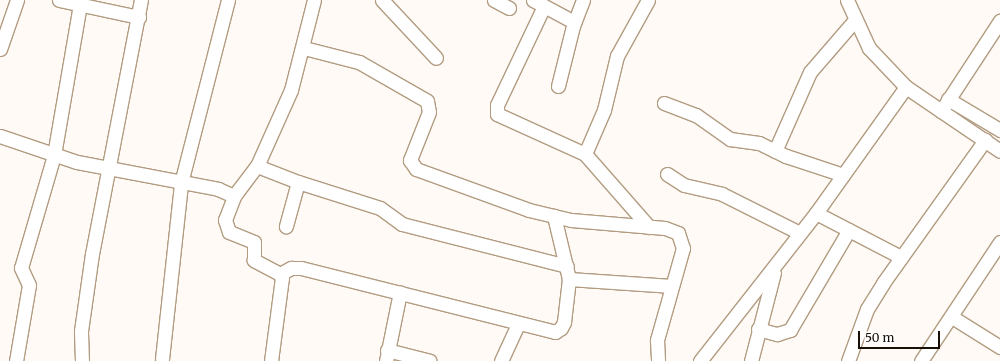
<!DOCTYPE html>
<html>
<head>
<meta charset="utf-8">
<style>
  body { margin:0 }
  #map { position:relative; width:1000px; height:361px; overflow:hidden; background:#fffaf5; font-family:Merriweather,serif }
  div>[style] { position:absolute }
  .roads { filter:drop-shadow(1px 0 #b29c81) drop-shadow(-1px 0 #b29c81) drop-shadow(0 1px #b29c81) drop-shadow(0 -1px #b29c81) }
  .street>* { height:13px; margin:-6.5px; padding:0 6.5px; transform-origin:6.5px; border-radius:6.5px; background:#fff }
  span { translate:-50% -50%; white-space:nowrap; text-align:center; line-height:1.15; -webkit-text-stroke:3px #fff; paint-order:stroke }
  .scale { position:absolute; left:858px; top:331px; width:82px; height:18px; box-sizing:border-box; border:2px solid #181006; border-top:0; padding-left:5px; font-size:12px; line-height:14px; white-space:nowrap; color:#181006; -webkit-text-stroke:3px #fff; paint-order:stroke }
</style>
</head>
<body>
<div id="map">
  <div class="roads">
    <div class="street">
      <i style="left:59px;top:0;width:82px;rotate:12deg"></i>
      <i style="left:382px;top:0;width:79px;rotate:47deg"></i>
      <i style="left:494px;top:0;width:17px;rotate:28deg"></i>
      <i style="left:533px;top:0;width:47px;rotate:28.2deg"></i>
      <i style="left:847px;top:0;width:53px;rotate:65.4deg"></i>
      <i style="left:869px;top:48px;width:54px;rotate:46.5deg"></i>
      <i style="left:906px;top:87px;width:114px;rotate:34.2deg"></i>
      <i style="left:544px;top:6px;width:110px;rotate:115.4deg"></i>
      <i style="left:497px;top:105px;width:9px;rotate:90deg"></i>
      <i style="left:497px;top:114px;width:97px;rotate:24.4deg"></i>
      <i style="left:585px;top:154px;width:97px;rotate:48.8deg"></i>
      <i style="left:304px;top:48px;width:57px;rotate:14.3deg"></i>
      <i style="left:359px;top:62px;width:78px;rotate:29.8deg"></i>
      <i style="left:427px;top:101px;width:11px;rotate:80deg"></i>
      <i style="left:429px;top:112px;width:52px;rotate:111.6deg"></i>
      <i style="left:410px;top:160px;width:11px;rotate:56deg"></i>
      <i style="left:416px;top:169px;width:120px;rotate:19.9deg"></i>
      <i style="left:529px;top:210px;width:43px;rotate:13.4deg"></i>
      <i style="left:571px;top:220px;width:94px;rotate:4.9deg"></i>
      <i style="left:665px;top:228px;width:14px;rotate:21deg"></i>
      <i style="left:678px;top:233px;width:16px;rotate:72deg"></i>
      <i style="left:683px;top:248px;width:96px;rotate:105.8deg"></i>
      <i style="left:657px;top:340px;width:21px;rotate:87deg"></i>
      <i style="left:0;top:49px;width:52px;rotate:-70.9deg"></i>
      <i style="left:558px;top:86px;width:62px;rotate:-76deg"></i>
      <i style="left:573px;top:26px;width:28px;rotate:-69deg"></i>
      <i style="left:948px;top:99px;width:61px;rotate:30.8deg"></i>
      <i style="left:664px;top:103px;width:34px;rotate:21deg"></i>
      <i style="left:696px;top:115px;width:42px;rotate:35.2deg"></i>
      <i style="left:730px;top:139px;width:29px;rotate:8deg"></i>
      <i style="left:759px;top:143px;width:30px;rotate:26deg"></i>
      <i style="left:786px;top:156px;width:60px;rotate:18.4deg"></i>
      <i style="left:941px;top:111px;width:108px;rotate:-56.8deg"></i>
      <i style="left:0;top:136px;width:81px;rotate:18.7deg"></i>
      <i style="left:77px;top:162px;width:144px;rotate:10.8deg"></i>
      <i style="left:218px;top:189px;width:17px;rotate:24deg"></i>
      <i style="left:775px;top:151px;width:86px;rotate:-66.1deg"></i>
      <i style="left:810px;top:72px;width:69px;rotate:-49.1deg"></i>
      <i style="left:585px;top:154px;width:48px;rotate:-66.6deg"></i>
      <i style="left:604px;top:110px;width:56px;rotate:-76.5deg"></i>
      <i style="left:617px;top:56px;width:64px;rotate:-61deg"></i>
      <i style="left:257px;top:166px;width:44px;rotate:21.3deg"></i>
      <i style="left:298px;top:182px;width:46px;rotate:105.3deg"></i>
      <i style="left:667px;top:174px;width:20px;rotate:33deg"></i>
      <i style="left:684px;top:185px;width:39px;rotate:13deg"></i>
      <i style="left:722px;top:194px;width:87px;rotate:26.6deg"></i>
      <i style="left:298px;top:182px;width:86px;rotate:17.6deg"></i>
      <i style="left:380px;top:208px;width:27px;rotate:36deg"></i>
      <i style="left:402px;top:224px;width:170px;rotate:14.3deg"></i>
      <i style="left:816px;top:213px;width:96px;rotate:27.4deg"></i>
      <i style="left:280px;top:274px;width:13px;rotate:-29deg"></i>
      <i style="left:291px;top:268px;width:10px"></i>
      <i style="left:301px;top:268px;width:262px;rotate:14.1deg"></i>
      <i style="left:555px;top:332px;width:7px;rotate:-34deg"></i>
      <i style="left:561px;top:328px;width:7px;rotate:-63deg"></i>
      <i style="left:564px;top:322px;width:43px;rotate:-83.4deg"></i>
      <i style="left:569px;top:279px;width:65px;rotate:-103.4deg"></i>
      <i style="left:569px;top:279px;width:103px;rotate:3.9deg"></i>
      <i style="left:952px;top:317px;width:57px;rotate:32deg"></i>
      <i style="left:758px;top:329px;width:20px;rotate:15deg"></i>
      <i style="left:777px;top:334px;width:14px;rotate:-17deg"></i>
      <i style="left:790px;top:330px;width:116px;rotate:-59.5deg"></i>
      <i style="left:387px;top:350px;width:44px;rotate:14.3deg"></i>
      <i style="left:162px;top:359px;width:177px;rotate:-83.8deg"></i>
      <i style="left:181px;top:183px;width:189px;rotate:-75.6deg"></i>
      <i style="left:16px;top:361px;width:77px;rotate:-80.3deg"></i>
      <i style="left:29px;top:285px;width:19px;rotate:-115deg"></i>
      <i style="left:21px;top:268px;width:118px;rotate:-73.7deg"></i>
      <i style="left:54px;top:155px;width:152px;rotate:-80.2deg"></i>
      <i style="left:82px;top:361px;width:30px;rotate:-92deg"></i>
      <i style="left:81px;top:331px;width:78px;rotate:-81.9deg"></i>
      <i style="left:92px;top:254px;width:259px;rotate:-79.1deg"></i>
      <i style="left:271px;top:361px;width:84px;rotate:-82.5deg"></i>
      <i style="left:282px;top:278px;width:4px;rotate:-117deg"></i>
      <i style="left:280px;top:274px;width:30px;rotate:-152deg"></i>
      <i style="left:254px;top:260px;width:18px;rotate:-90deg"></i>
      <i style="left:254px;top:242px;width:27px;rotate:-158deg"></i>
      <i style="left:229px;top:232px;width:13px;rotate:-108deg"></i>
      <i style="left:225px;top:220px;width:26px;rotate:-69deg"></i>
      <i style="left:234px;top:196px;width:38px;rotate:-53deg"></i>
      <i style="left:257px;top:166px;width:83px;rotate:-65.9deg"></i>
      <i style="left:291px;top:90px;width:93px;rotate:-75.7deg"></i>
      <i style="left:386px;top:361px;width:70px;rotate:-78.5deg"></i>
      <i style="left:501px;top:361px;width:41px;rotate:-65.3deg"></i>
      <i style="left:700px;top:361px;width:188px;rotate:-51.9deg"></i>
      <i style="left:816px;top:213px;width:155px;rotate:-54.5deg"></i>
      <i style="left:751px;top:361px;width:91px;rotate:-75.4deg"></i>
      <i style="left:848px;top:361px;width:55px;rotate:-69.9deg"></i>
      <i style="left:867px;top:309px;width:31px;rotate:-58deg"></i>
      <i style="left:883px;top:283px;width:176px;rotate:-54.5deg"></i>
      <i style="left:921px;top:361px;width:143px;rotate:-56.4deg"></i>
    </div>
  </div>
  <div class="scale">50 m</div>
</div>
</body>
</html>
